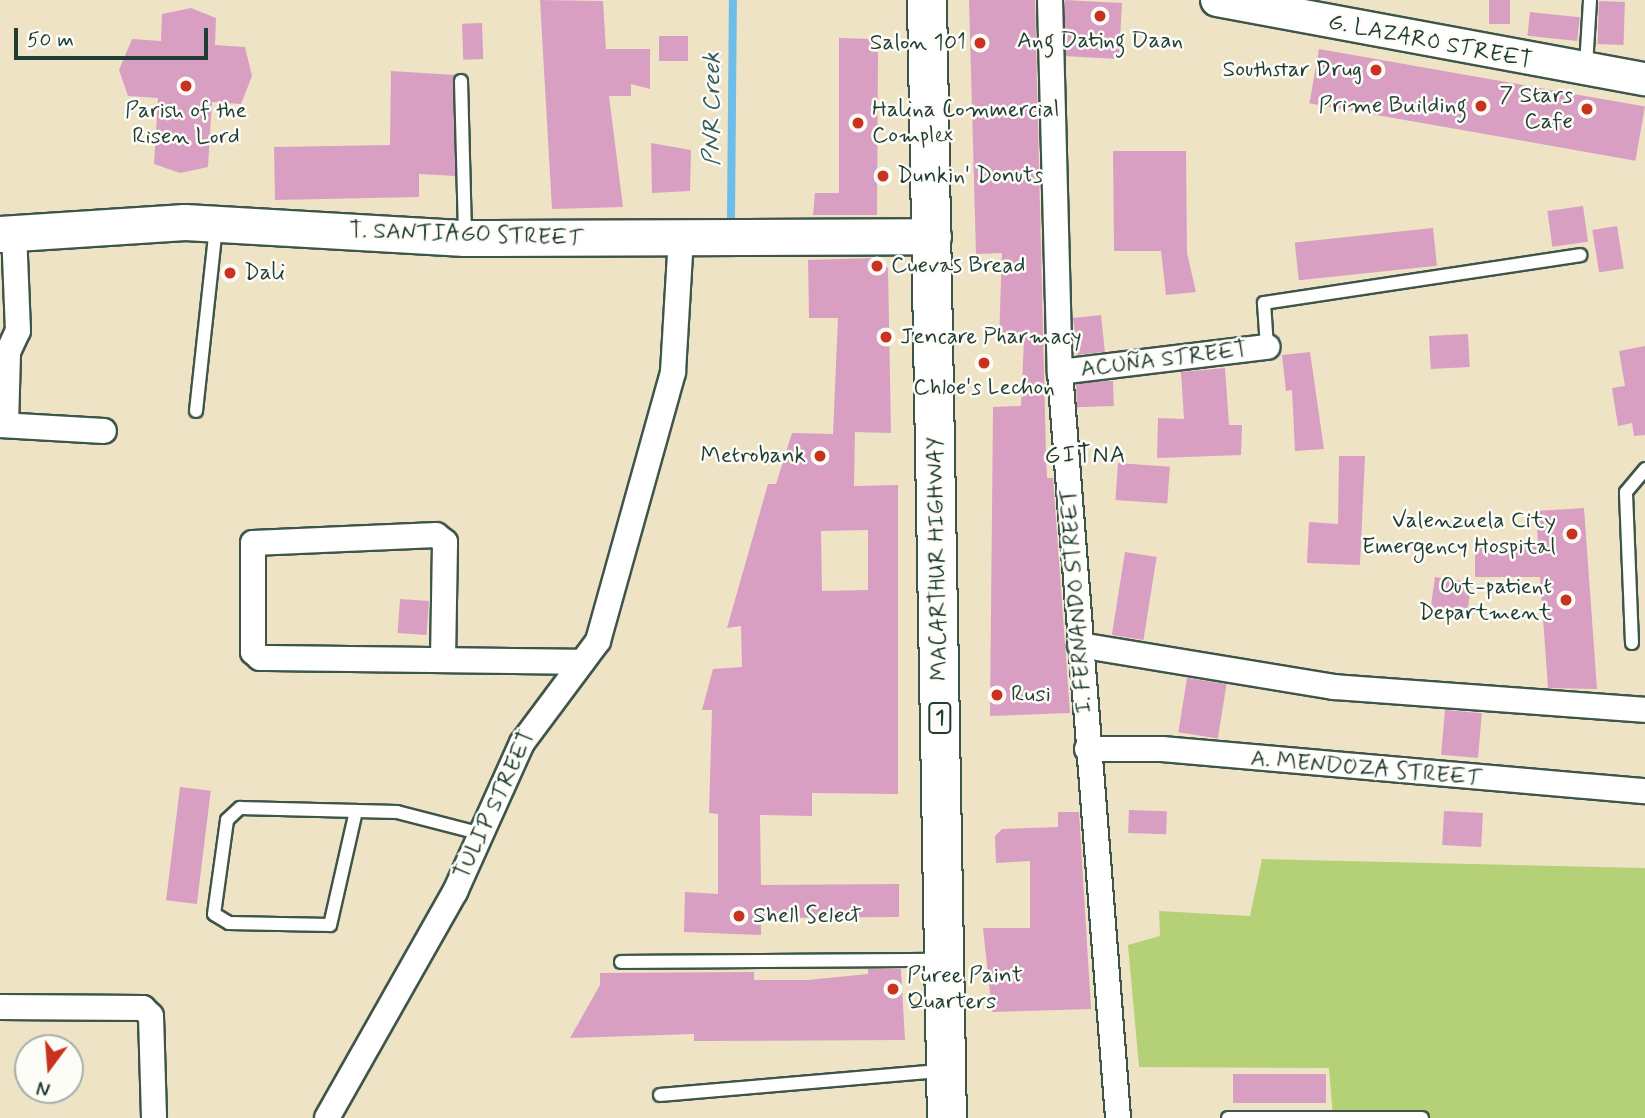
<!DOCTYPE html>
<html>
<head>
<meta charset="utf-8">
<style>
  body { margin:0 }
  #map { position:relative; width:1645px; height:1118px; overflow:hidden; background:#efe3c6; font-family:Mynerve,sans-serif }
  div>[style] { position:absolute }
  .green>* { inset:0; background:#b4d178 }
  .stream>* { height:8px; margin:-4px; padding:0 4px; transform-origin:4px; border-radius:4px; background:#6dbde8 }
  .building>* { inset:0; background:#d89fc2; transform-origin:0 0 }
  .roads { filter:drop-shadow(2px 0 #3e564a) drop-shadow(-2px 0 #3e564a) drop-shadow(0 2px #3e564a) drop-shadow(0 -2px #3e564a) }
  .service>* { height:12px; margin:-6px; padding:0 6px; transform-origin:6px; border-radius:6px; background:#fff }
  .minor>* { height:24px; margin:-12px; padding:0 12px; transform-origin:12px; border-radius:12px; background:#fff }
  .tertiary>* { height:32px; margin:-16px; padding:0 16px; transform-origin:16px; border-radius:16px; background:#fff }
  .secondary>* { height:35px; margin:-17.5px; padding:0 17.5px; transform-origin:17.5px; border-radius:17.5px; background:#fff }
  .trunk>* { height:38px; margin:-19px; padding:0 19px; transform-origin:19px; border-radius:19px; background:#fff }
  .dots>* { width:19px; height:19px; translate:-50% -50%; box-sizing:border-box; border:4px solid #fdfcf7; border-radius:50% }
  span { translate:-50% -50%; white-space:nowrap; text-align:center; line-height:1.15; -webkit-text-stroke:5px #fdfcf7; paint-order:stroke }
  .shield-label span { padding:2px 5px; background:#fdfcf7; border:2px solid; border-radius:5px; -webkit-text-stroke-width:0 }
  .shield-label { font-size:21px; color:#1f3d34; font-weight:700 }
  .poi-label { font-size:23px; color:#1f3d34 }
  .right { translate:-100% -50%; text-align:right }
  .left { translate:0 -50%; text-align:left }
  .street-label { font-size:23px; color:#1f3d34 }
  .water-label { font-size:24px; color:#325d61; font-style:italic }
  .neighbourhood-label { font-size:24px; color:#1f3d34; letter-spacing:2px }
  .north { position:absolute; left:14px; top:1034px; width:70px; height:70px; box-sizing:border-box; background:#fdfcf7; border:2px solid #a4b0a9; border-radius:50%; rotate:196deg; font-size:19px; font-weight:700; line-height:28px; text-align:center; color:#1f3d34 }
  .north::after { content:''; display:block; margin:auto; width:24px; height:32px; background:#c8321e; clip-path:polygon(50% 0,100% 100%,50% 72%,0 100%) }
  .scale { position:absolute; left:14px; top:28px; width:194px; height:32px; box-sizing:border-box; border:4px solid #1f3d34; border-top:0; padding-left:9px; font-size:21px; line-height:24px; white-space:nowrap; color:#1f3d34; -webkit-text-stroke:5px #fdfcf7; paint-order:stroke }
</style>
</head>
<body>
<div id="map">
  <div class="green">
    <i style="clip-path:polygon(1262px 859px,1645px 868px,1645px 1118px,1333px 1118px,1329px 1068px,1139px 1067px,1128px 945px,1160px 936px,1159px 911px,1250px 916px)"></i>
  </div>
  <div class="stream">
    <i style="left:731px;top:219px;width:219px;rotate:-89.5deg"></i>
  </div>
  <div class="building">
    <i style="clip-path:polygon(540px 0,603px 1px,606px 49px,650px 49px,650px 89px,631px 84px,631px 96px,609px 96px,623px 207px,552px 209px)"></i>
    <i style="clip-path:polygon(969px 0,1035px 0,1046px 455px,1047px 478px,1053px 478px,1070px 713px,990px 716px,993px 407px,1021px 406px,1024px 341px,999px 339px,1002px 253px,976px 254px)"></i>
    <i style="left:1065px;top:0;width:57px;height:56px;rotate:3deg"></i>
    <i style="left:1489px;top:0;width:21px;height:24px"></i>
    <i style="left:1599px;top:1px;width:26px;height:43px;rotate:2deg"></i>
    <i style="clip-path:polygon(191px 8px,216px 18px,215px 45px,245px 47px,252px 76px,241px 104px,212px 102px,208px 167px,180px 173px,154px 164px,158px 98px,128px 96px,119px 70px,132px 39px,161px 41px,162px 14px)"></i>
    <i style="left:1530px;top:12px;width:50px;height:24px;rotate:6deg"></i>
    <i style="left:482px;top:23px;width:36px;height:20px;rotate:88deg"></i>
    <i style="left:659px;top:36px;width:29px;height:25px"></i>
    <i style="clip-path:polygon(839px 38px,874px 39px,878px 53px,877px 215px,813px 215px,815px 193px,839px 193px)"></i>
    <i style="left:1319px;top:49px;width:331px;height:55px;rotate:10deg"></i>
    <i style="clip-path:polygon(391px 71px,455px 75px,455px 176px,419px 174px,419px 197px,275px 200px,274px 147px,390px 145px)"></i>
    <i style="clip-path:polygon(651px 143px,691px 150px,690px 191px,652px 193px)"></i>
    <i style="clip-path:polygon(1113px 151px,1186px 151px,1187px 253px,1196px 292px,1166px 295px,1161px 251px,1114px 251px)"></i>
    <i style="left:1583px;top:206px;width:36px;height:36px;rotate:82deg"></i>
    <i style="left:1617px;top:226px;width:43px;height:25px;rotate:81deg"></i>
    <i style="left:1433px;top:228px;width:38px;height:139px;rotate:84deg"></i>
    <i style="clip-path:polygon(evenodd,874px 258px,888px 268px,891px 433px,855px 432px,854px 486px,898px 485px,898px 794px,812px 793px,812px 816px,760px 815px,761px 885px,899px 884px,899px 917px,761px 918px,761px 935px,684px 932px,685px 892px,718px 894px,718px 814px,709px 813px,712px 710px,702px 710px,713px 669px,742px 667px,741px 626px,727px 628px,768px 484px,776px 484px,792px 433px,833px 434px,838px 318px,809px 318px,808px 260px,874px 258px,868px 530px,868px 590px,822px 591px,821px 531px,868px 530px)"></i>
    <i style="left:1101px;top:315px;width:37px;height:28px;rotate:84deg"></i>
    <i style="left:1468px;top:334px;width:33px;height:39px;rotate:87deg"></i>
    <i style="clip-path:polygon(1645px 346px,1645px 435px,1634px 436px,1632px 423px,1618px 426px,1612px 388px,1625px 386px,1619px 351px)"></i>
    <i style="clip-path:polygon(1310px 352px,1324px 449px,1295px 451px,1292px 390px,1286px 391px,1282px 355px)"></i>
    <i style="clip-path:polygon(1225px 368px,1229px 425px,1242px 425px,1241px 455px,1157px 458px,1158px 418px,1184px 419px,1181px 372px)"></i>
    <i style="left:1113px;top:381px;width:25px;height:37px;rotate:88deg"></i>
    <i style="clip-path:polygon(1339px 456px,1365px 456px,1360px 565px,1307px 563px,1309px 522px,1338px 524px)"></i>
    <i style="left:1118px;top:463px;width:52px;height:37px;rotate:4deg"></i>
    <i style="clip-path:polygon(1584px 508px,1597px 689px,1548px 688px,1540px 577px,1475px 577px,1475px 542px,1538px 542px,1536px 511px)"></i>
    <i style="left:1125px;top:552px;width:32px;height:84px;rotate:9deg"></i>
    <i style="left:1435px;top:577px;width:37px;height:31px;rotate:8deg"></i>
    <i style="left:400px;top:599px;width:29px;height:34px;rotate:4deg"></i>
    <i style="left:1187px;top:678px;width:40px;height:55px;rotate:9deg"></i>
    <i style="left:1445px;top:710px;width:37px;height:45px;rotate:5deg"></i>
    <i style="left:180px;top:787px;width:31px;height:114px;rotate:7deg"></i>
    <i style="left:1129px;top:810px;width:38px;height:23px;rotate:2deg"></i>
    <i style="left:1444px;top:811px;width:39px;height:34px;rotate:3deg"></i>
    <i style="clip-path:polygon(1058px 812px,1079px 812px,1091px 1009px,992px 1012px,983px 928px,1030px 928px,1030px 861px,996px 863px,995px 836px,1002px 829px,1058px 827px)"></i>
    <i style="clip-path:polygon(868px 969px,901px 969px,905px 1040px,694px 1041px,694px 1034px,570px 1038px,600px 985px,600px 973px,754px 972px,754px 980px,807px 980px,868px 974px)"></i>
    <i style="left:1233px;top:1074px;width:93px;height:29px"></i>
  </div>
  <div class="roads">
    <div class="service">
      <i style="left:1586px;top:66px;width:66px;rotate:-86.5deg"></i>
      <i style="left:461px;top:81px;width:153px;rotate:88.5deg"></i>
      <i style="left:1267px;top:347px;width:44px;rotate:-93.9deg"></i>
      <i style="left:1264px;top:303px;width:320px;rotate:-8.6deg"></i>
      <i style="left:196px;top:411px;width:185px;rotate:-83.8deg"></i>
      <i style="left:1632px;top:643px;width:151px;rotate:-92.3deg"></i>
      <i style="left:1626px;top:492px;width:30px;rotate:-50deg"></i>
      <i style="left:356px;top:811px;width:117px;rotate:102.8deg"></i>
      <i style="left:330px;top:925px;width:101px;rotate:-178.9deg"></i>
      <i style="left:229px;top:923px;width:17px;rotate:-149deg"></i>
      <i style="left:214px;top:914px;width:95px;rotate:-82.1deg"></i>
      <i style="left:227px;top:820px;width:18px;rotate:-43deg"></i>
      <i style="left:240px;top:808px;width:157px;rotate:1.5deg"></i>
      <i style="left:397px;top:812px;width:88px;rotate:14.5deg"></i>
      <i style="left:621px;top:962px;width:318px;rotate:-0.4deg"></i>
      <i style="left:660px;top:1095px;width:283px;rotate:-4.9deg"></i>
      <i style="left:1228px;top:1118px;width:194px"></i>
    </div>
    <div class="minor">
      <i style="left:1050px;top:0;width:372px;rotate:88.5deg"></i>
      <i style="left:1060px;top:372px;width:748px;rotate:85.55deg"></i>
      <i style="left:1060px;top:372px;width:209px;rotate:-6.9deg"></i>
      <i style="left:0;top:425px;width:104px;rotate:3.3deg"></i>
      <i style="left:6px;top:425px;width:73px;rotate:-88.4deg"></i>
      <i style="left:8px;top:352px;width:23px;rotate:-65deg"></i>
      <i style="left:18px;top:331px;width:98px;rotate:-92.3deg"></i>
      <i style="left:1080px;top:645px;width:257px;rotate:9.4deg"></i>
      <i style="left:1334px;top:687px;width:312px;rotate:4.2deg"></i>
      <i style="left:443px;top:659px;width:117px;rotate:-89deg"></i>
      <i style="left:445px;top:542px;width:11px;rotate:-142deg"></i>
      <i style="left:436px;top:535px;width:183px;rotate:177.5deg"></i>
      <i style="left:253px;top:543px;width:109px;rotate:90deg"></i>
      <i style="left:253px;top:652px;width:9px;rotate:41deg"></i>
      <i style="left:260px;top:658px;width:322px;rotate:0.7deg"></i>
      <i style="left:1087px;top:749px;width:75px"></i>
      <i style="left:1162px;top:749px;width:485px;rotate:5deg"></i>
      <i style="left:0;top:1007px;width:143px;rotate:0.4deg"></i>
      <i style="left:143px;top:1008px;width:11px;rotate:45deg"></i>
      <i style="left:151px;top:1016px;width:102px;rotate:88.3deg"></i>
      <i style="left:327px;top:1118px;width:260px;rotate:-60.5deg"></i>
      <i style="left:455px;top:892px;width:163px;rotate:-65.8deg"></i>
      <i style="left:522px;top:743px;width:127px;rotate:-53.3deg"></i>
      <i style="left:598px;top:641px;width:279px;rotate:-74.4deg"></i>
      <i style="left:673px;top:372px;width:133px;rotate:-86.6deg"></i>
    </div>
    <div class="tertiary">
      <i style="left:1217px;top:0;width:435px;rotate:10.5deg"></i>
    </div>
    <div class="secondary">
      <i style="left:0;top:234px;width:185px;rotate:-3.7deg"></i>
      <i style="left:185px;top:222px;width:280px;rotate:3.3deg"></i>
      <i style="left:465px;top:238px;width:468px;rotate:-0.2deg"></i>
    </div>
    <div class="trunk">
      <i style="left:927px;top:0;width:1118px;rotate:88.98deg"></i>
    </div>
  </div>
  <div class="dots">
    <i style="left:1100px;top:16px;background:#c8321e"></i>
    <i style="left:980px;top:43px;background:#c8321e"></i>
    <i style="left:1376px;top:70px;background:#c8321e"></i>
    <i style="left:186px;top:86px;background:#c8321e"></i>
    <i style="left:1481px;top:106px;background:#c8321e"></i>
    <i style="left:1587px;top:109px;background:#c8321e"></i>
    <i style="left:858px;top:123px;background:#c8321e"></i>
    <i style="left:883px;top:176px;background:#c8321e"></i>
    <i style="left:877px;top:266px;background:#c8321e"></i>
    <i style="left:230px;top:273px;background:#c8321e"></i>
    <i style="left:886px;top:337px;background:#c8321e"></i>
    <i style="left:984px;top:363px;background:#c8321e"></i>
    <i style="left:820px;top:456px;background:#c8321e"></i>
    <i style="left:1572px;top:534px;background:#c8321e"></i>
    <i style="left:1566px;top:600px;background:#c8321e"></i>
    <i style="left:997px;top:695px;background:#c8321e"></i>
    <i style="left:739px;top:916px;background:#c8321e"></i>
    <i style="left:893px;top:989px;background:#c8321e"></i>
  </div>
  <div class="shield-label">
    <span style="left:940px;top:718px">1</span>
  </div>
  <div class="poi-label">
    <span style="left:1100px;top:41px">Ang Dating Daan</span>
    <span class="right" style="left:966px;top:43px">Salon 101</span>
    <span class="right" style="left:1362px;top:70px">Southstar Drug</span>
    <span class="right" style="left:1573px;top:109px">7 Stars<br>Cafe</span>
    <span class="right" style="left:1467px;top:106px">Prime Building</span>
    <span class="left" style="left:872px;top:123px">Halina Commercial<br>Complex</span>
    <span style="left:186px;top:124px">Parish of the<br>Risen Lord</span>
    <span class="left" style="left:897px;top:176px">Dunkin' Donuts</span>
    <span class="left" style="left:891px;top:266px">Cuevas Bread</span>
    <span class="left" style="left:244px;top:273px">Dali</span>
    <span class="left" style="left:900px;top:337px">Jencare Pharmacy</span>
    <span style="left:984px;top:388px">Chloe's Lechon</span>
    <span class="right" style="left:806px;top:456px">Metrobank</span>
    <span class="right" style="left:1556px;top:534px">Valenzuela City<br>Emergency Hospital</span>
    <span class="right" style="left:1552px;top:600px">Out-patient<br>Department</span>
    <span class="left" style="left:1011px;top:695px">Rusi</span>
    <span class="left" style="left:753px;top:916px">Shell Select</span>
    <span class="left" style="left:907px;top:989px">Puree Paint<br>Quarters</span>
  </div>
  <div class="street-label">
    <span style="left:1430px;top:42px;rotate:11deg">G. LAZARO STREET</span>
    <span style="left:466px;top:235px;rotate:2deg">T. SANTIAGO STREET</span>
    <span style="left:1164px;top:360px;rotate:-7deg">ACUÑA STREET</span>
    <span style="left:938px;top:559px;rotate:-91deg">MACARTHUR HIGHWAY</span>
    <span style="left:1077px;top:601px;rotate:-94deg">I. FERNANDO STREET</span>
    <span style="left:1366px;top:769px;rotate:5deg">A. MENDOZA STREET</span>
    <span style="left:495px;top:805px;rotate:-65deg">TULIP STREET</span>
  </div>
  <div class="water-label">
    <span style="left:713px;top:109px;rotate:-90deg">PNR Creek</span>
  </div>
  <div class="neighbourhood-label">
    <span style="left:1086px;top:456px">GITNA</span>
  </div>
  <div class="north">N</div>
  <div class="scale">50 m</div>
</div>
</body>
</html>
